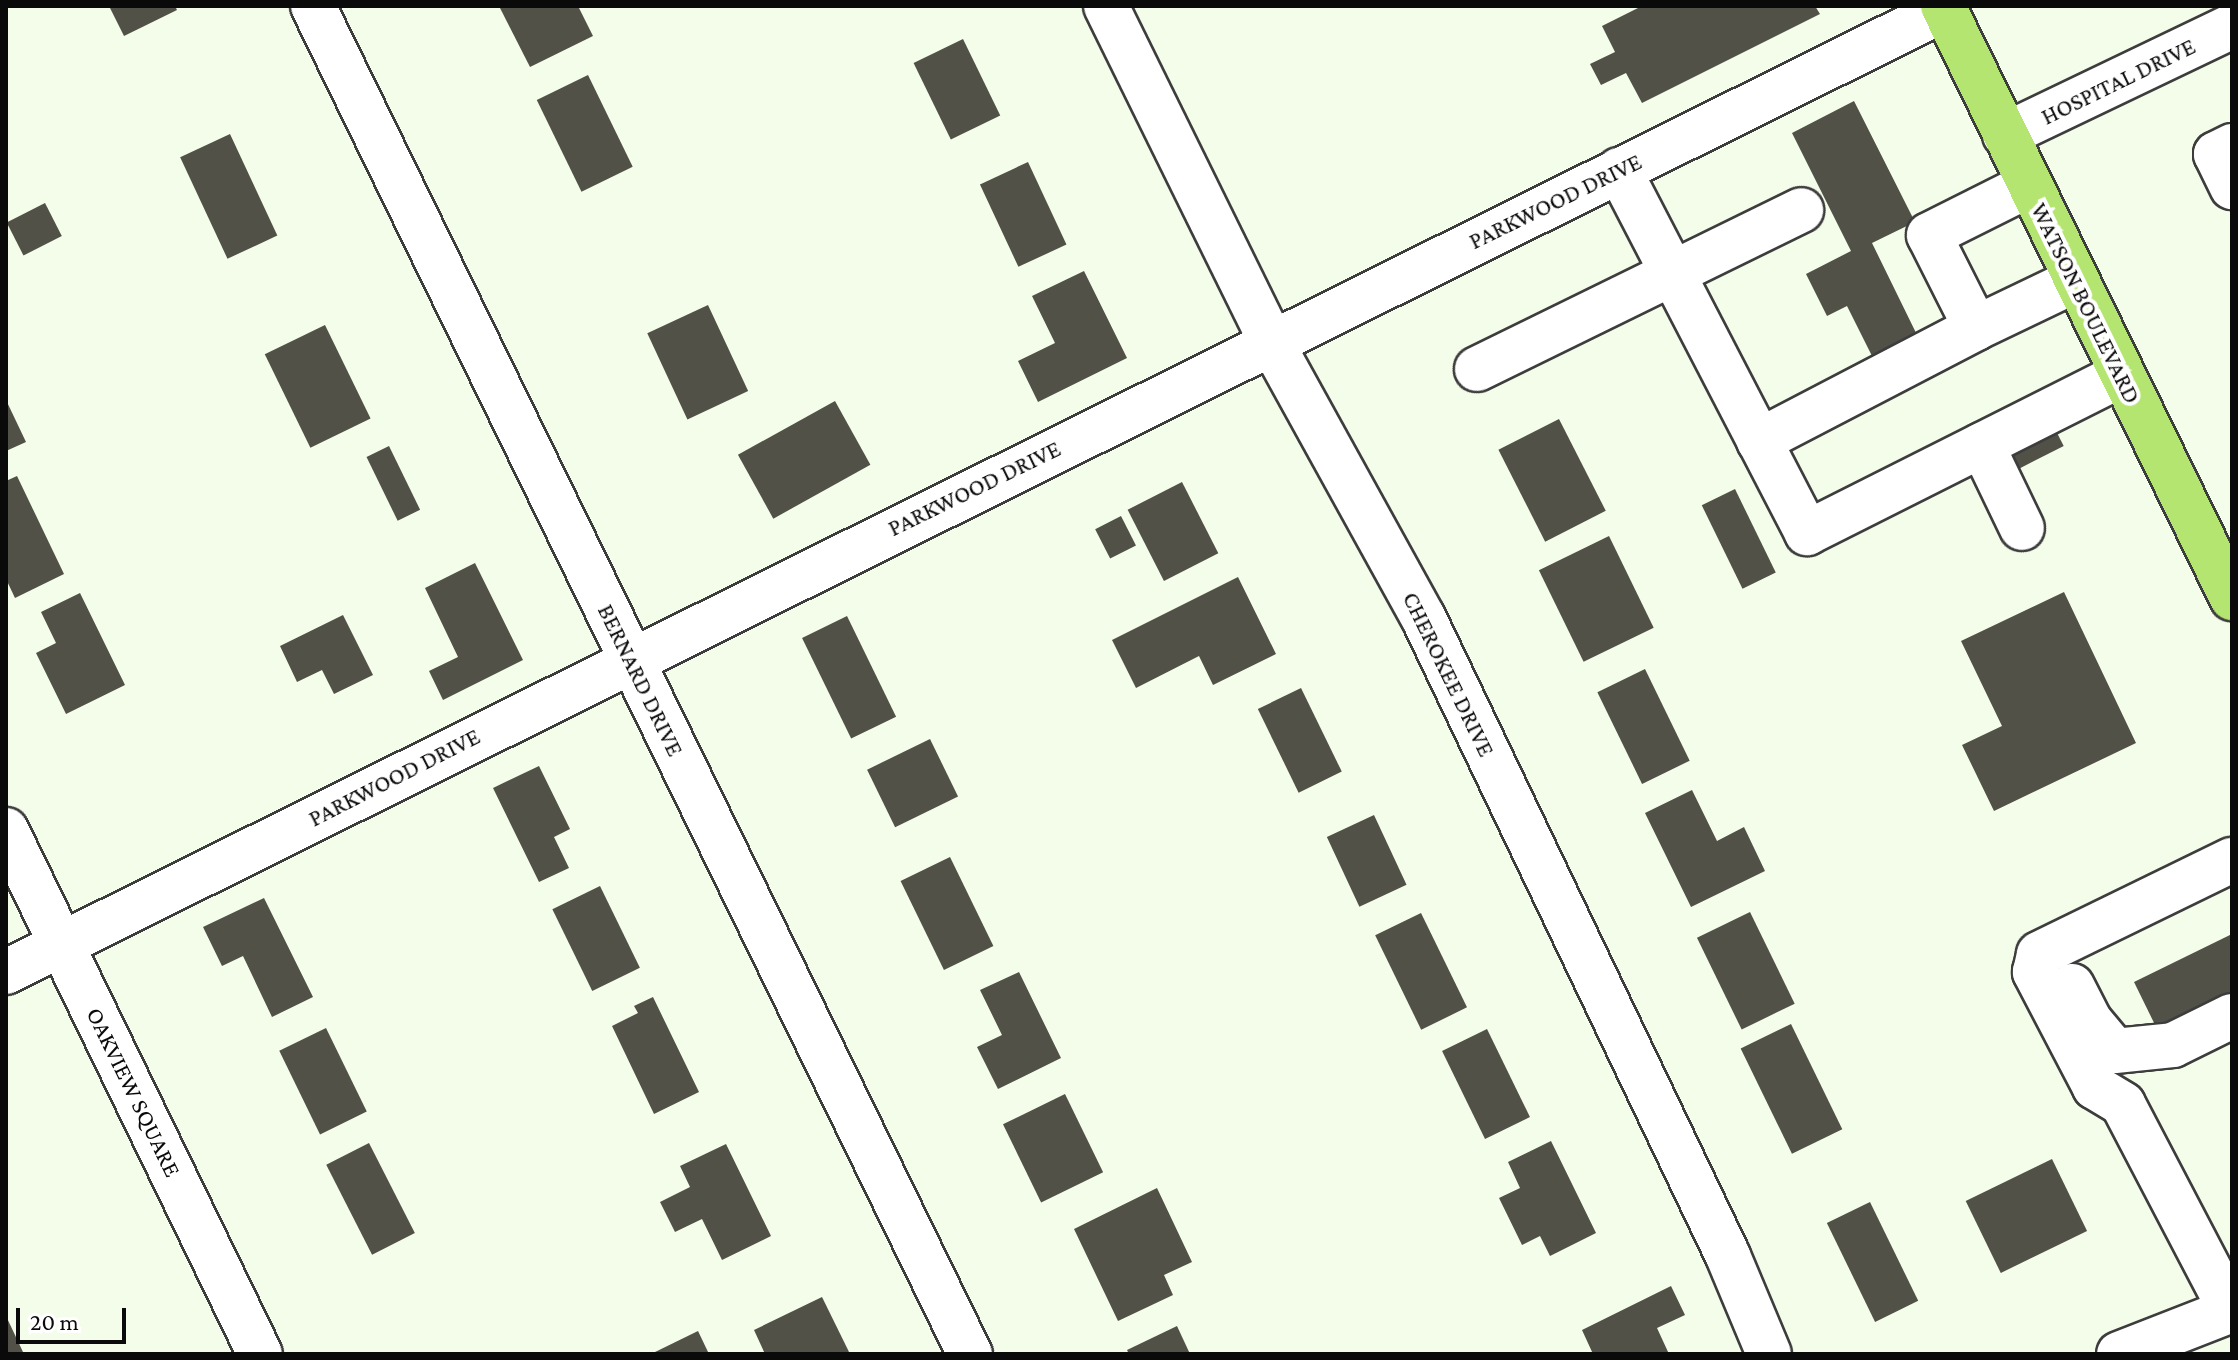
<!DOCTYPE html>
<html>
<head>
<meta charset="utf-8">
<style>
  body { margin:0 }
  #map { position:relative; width:2238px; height:1360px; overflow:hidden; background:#f4fcea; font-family:"Crimson Pro",serif }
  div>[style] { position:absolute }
  .building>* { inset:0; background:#515148; transform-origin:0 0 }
  .roads { filter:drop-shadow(2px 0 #3d3d3d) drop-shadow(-2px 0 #3d3d3d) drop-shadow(0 2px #3d3d3d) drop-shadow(0 -2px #3d3d3d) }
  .minor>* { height:44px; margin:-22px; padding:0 22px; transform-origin:22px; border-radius:22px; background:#fff }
  .major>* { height:44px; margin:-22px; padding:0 22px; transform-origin:22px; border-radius:22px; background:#b4e571 }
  span { translate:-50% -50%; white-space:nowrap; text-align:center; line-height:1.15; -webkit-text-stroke:8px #fff; paint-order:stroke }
  .street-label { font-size:24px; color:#0a0a0a }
  .frame { position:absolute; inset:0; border:8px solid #0a0a0a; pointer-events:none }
  .scale { position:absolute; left:16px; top:1308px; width:110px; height:36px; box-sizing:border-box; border:4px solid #0a0a0a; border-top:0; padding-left:10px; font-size:24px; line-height:28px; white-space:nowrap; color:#0a0a0a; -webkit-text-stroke:6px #fff; paint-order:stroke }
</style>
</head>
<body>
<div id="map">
  <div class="building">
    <i style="clip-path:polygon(109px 6px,175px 6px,177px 10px,124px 36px)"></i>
    <i style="clip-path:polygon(499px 6px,578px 6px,593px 36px,530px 67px)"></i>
    <i style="clip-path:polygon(1642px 6px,1815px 6px,1820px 14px,1642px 103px,1626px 73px,1601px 85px,1590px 64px,1615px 52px,1602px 26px)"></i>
    <i style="left:963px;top:39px;width:85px;height:55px;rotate:64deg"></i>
    <i style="left:588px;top:75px;width:102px;height:57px;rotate:64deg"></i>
    <i style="clip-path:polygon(1854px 101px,1915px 222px,1872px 243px,1920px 341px,1876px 364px,1847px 306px,1827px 316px,1806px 274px,1851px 251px,1792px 133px)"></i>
    <i style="left:230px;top:134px;width:112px;height:55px;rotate:65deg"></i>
    <i style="left:1028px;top:162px;width:91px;height:53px;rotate:65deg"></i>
    <i style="left:45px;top:203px;width:37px;height:43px;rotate:63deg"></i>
    <i style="clip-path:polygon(1084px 271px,1127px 358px,1038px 402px,1018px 361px,1055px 343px,1032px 296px)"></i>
    <i style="left:708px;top:305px;width:95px;height:67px;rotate:65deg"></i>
    <i style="left:325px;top:325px;width:104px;height:67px;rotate:64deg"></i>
    <i style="clip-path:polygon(6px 400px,26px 442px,6px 451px)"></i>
    <i style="left:835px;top:401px;width:73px;height:111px;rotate:61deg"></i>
    <i style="left:1559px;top:419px;width:103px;height:68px;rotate:63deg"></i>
    <i style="left:2051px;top:421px;width:28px;height:61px;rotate:63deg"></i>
    <i style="left:389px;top:446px;width:71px;height:25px;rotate:64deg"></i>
    <i style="clip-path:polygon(17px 476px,64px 574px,15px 598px,6px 579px,6px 481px)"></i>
    <i style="left:1182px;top:482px;width:80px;height:61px;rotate:63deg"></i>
    <i style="left:1735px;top:489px;width:93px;height:37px;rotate:64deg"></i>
    <i style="left:1121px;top:516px;width:33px;height:29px;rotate:63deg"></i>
    <i style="left:1609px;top:536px;width:102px;height:78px;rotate:64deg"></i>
    <i style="clip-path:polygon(475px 563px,523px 660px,443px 700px,429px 671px,458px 657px,425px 588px)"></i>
    <i style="clip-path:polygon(1238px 577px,1276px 654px,1213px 685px,1199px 656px,1136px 688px,1112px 640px)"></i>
    <i style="clip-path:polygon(2064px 592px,2136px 743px,1994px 811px,1962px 745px,2002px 726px,1961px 641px)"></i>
    <i style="clip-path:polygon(80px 593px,125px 685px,66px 714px,36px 653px,56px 643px,41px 612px)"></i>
    <i style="clip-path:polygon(343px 615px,373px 675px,334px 694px,322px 670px,297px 682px,280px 646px)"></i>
    <i style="left:847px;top:616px;width:112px;height:50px;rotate:64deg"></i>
    <i style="left:1645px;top:669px;width:102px;height:53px;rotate:64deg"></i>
    <i style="left:1301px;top:688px;width:93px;height:48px;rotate:64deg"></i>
    <i style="left:930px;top:739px;width:64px;height:70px;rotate:64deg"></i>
    <i style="clip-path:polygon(539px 766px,570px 829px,554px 837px,569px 868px,539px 882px,493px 788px)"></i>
    <i style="clip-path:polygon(1692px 790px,1717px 841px,1744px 827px,1765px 871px,1691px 907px,1645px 813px)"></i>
    <i style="left:1374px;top:815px;width:77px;height:52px;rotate:65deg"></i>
    <i style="left:950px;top:857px;width:99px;height:55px;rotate:64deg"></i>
    <i style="left:600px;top:886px;width:91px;height:53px;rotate:64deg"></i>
    <i style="clip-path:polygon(264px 898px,313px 997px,272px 1017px,243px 956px,222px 966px,203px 927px)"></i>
    <i style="left:1750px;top:912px;width:102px;height:59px;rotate:64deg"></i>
    <i style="left:1421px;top:913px;width:105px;height:51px;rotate:64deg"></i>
    <i style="clip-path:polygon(2232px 934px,2232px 997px,2159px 1033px,2134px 982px)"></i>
    <i style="clip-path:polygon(1019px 972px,1061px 1058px,998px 1089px,977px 1047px,1002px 1035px,980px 990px)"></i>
    <i style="clip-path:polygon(653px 997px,699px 1092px,654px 1114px,612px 1026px,638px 1013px,634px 1006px)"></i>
    <i style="left:1791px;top:1024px;width:117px;height:56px;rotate:64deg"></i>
    <i style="left:326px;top:1028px;width:93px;height:52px;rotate:64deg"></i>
    <i style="left:1487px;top:1029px;width:98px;height:50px;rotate:64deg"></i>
    <i style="left:1065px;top:1094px;width:87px;height:69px;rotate:64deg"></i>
    <i style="clip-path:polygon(1551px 1141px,1596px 1233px,1550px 1256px,1540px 1236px,1522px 1245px,1499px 1198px,1520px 1188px,1508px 1162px)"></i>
    <i style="left:369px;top:1143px;width:101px;height:48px;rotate:63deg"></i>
    <i style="clip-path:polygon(726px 1144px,771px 1236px,722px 1260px,702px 1219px,675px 1232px,660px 1202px,690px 1187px,680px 1166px)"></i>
    <i style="left:2052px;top:1159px;width:80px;height:96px;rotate:64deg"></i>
    <i style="clip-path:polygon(1157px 1188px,1192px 1262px,1164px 1275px,1173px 1295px,1118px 1321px,1074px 1229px)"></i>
    <i style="left:1870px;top:1202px;width:110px;height:48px;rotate:64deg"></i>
    <i style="clip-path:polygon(1671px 1286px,1685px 1315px,1657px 1328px,1669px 1354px,1593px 1354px,1582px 1330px)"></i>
    <i style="clip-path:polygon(822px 1297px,850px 1354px,765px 1354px,754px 1330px)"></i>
    <i style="clip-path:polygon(6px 1316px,23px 1352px,18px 1354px,6px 1354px)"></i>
    <i style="clip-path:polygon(1177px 1326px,1190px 1354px,1129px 1354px,1127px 1350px)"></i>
    <i style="clip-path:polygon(698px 1331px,709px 1354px,651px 1354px)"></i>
  </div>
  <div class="roads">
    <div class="minor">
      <i style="left:313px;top:6px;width:1500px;rotate:64.02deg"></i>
      <i style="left:1106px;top:6px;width:374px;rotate:63.8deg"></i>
      <i style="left:1271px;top:342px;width:314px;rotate:61.1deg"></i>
      <i style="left:1423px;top:617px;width:708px;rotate:64.48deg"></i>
      <i style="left:1728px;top:1256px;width:106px;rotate:67.3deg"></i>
      <i style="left:2005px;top:135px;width:252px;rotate:-25.6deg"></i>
      <i style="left:2232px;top:146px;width:18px;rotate:153deg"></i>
      <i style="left:2216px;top:154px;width:37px;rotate:64deg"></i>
      <i style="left:1619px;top:170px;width:409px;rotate:62.6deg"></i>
      <i style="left:1807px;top:533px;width:352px;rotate:-26.7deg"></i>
      <i style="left:1976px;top:328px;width:111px;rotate:-25.6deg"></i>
      <i style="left:1477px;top:369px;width:361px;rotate:-26.1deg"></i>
      <i style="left:1759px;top:441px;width:245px;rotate:-27.5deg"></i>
      <i style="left:1976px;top:328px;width:104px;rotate:-116.8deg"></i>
      <i style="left:1929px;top:235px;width:112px;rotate:-26.6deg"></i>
      <i style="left:1982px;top:445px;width:92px;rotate:64.3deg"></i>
      <i style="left:6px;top:830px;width:582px;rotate:64.14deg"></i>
      <i style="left:6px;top:972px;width:2165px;rotate:-26.41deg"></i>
      <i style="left:2072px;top:986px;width:38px;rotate:63deg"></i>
      <i style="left:2089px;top:1020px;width:40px;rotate:50deg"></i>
      <i style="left:2115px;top:1051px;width:58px;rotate:-5.9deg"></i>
      <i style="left:2173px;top:1045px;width:66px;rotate:-26.2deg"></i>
      <i style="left:2231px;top:1311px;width:233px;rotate:-117.6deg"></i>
      <i style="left:2123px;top:1104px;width:33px;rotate:-149deg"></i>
      <i style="left:2095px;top:1087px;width:130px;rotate:-117.6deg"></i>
      <i style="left:2035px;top:972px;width:18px;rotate:-77deg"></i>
      <i style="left:2039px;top:954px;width:215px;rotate:-26deg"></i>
      <i style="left:2119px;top:1354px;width:121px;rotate:-21.3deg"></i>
    </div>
    <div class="major">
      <i style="left:1943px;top:6px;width:659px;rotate:63.98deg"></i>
    </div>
  </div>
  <div class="street-label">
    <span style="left:2118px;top:81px;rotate:-26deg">HOSPITAL DRIVE</span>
    <span style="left:1555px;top:201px;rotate:-26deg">PARKWOOD DRIVE</span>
    <span style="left:2086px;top:303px;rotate:64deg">WATSON BOULEVARD</span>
    <span style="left:974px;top:488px;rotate:-26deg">PARKWOOD DRIVE</span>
    <span style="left:1449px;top:674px;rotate:64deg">CHEROKEE DRIVE</span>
    <span style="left:641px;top:680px;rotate:64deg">BERNARD DRIVE</span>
    <span style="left:394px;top:777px;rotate:-27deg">PARKWOOD DRIVE</span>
    <span style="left:134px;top:1092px;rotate:64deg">OAKVIEW SQUARE</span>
  </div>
  <div class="frame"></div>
  <div class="scale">20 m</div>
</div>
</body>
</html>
